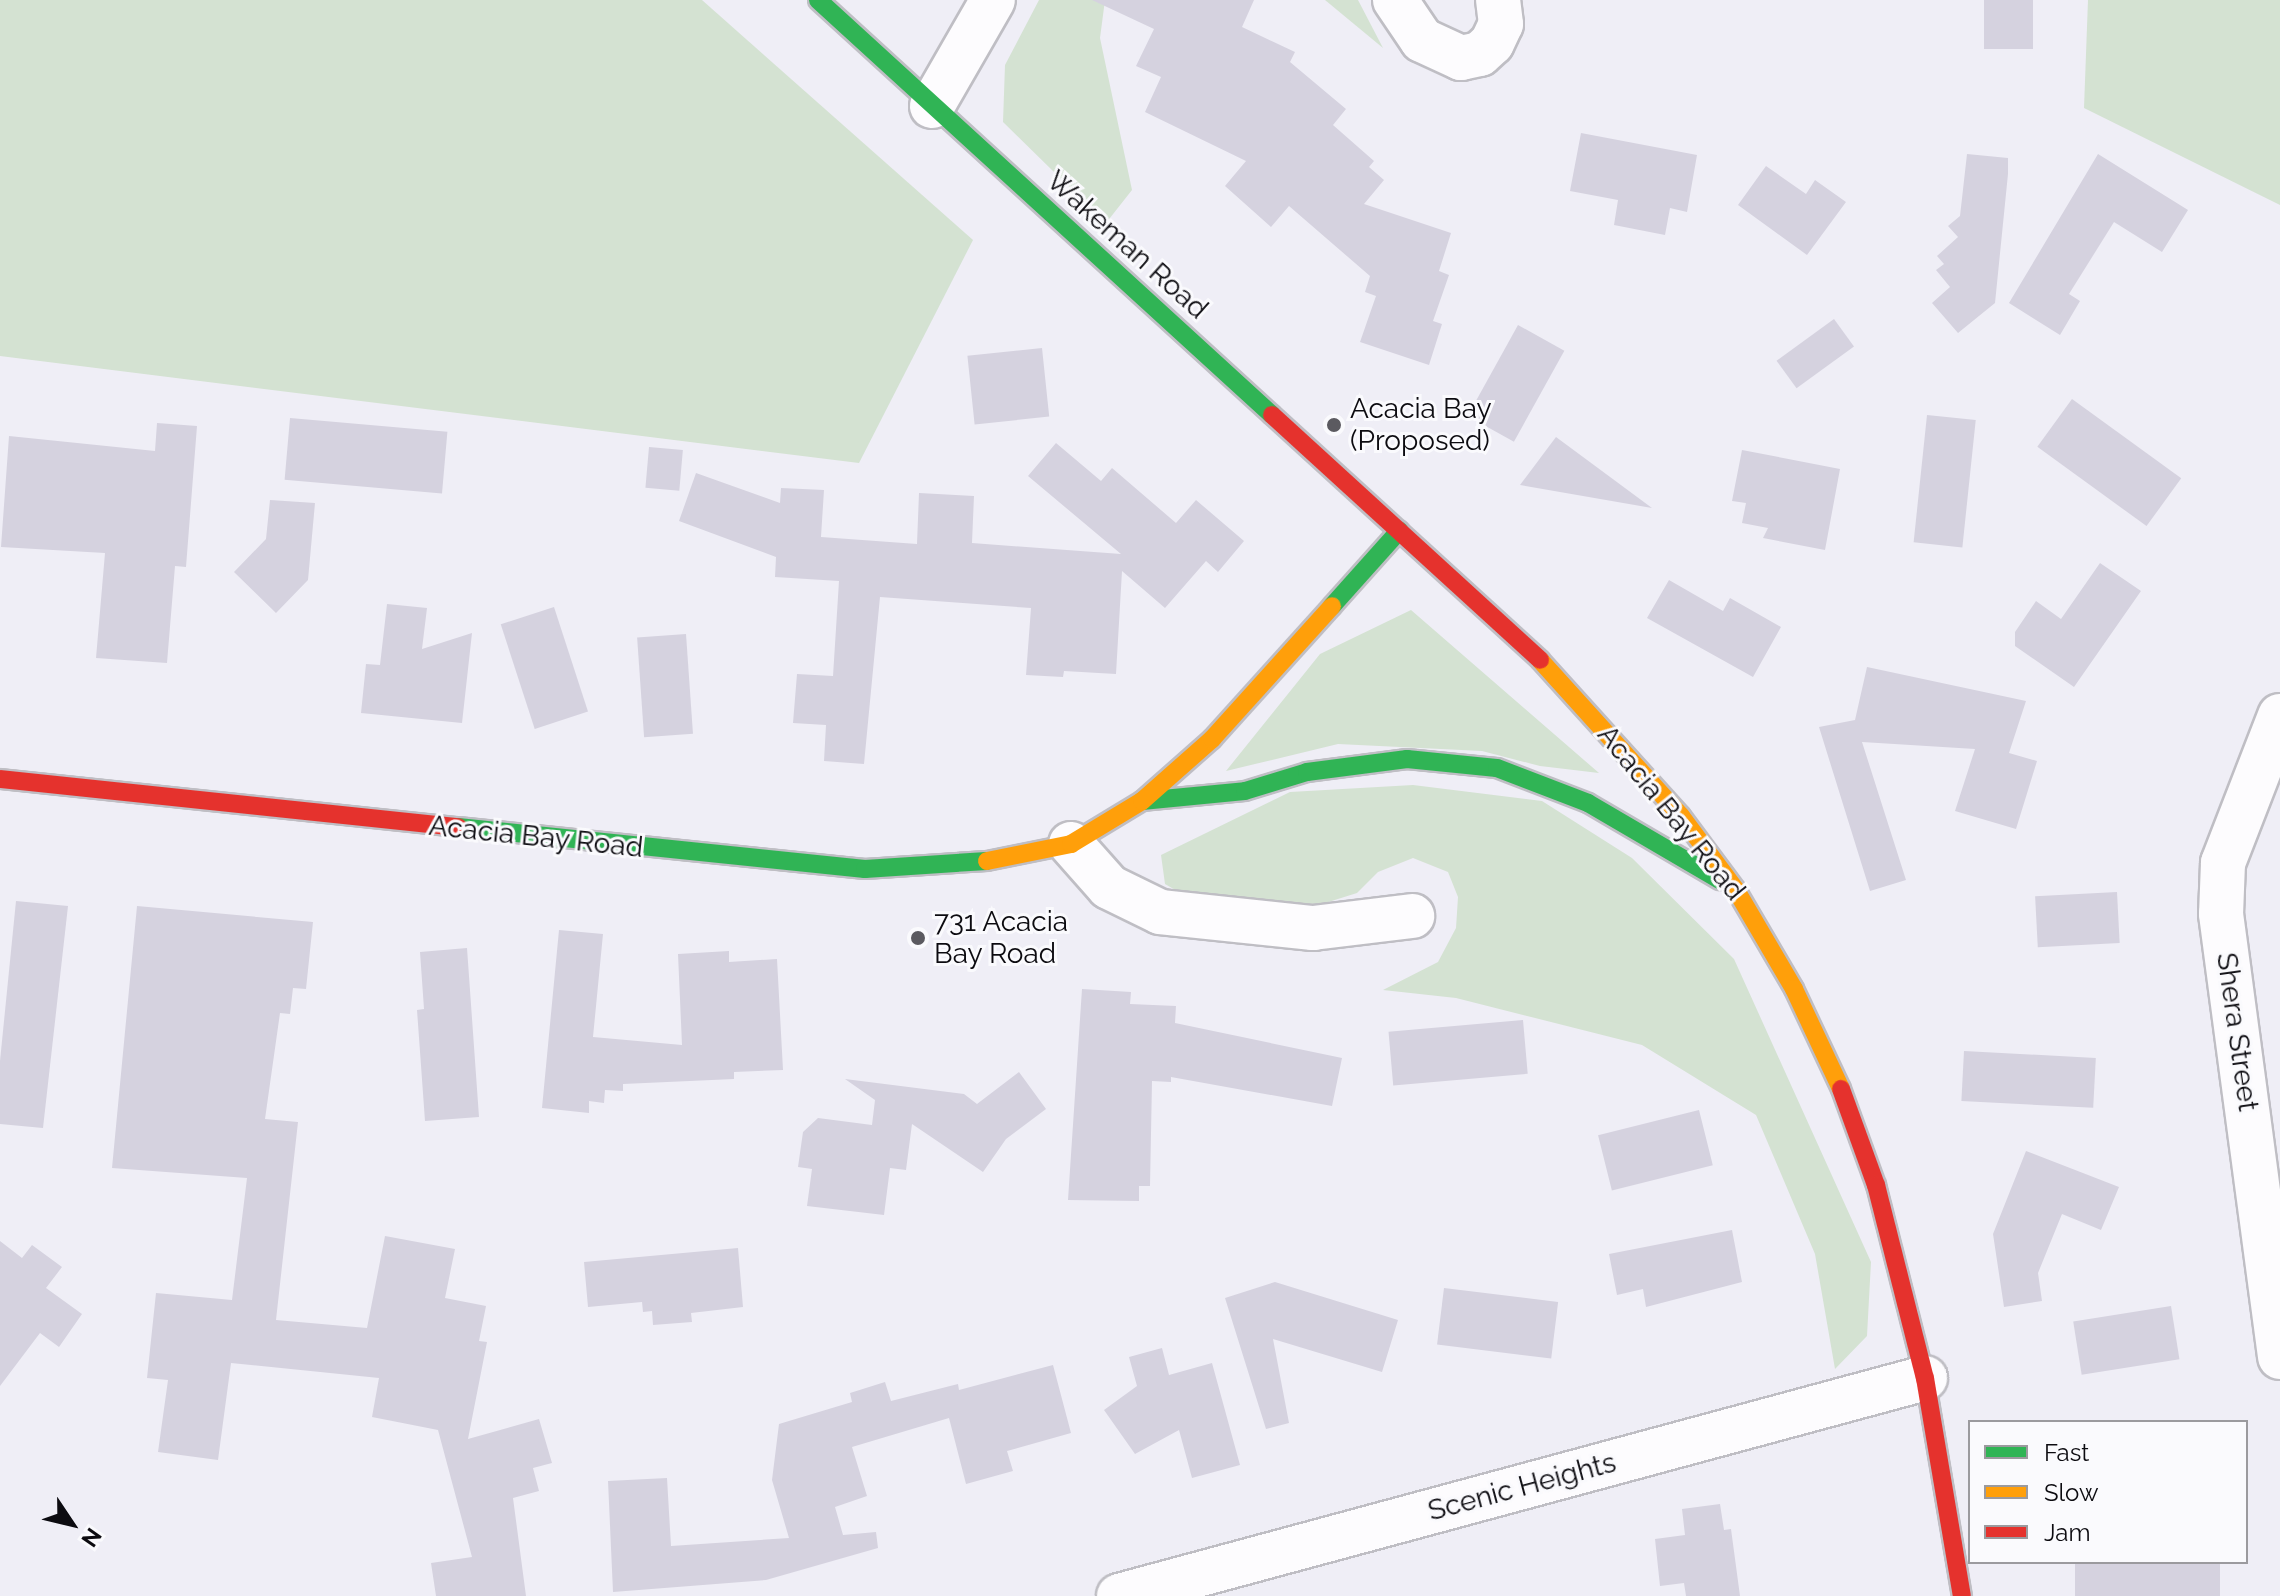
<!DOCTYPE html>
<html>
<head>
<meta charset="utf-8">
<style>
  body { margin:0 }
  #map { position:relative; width:2280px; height:1596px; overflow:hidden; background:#efeef6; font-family:Raleway,sans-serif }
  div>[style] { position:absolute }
  .green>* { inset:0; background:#d4e2d2 }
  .building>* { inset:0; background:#d5d2df; transform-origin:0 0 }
  .roads { filter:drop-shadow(2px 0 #bfbec4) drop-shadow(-2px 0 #bfbec4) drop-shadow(0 2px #bfbec4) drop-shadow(0 -2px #bfbec4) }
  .street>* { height:44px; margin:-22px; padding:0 22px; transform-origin:22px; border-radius:22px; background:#fdfcfe }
  .fast>* { height:18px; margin:-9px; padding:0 9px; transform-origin:9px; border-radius:9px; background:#30b455 }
  .slow>* { height:18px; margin:-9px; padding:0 9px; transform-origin:9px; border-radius:9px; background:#ff9f0a }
  .jam>* { height:18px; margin:-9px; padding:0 9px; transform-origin:9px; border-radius:9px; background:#e5322d }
  .dots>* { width:22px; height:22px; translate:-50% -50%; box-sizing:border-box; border:4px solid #fafafd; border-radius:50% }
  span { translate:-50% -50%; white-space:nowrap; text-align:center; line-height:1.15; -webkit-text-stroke:6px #fafafd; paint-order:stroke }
  .street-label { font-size:28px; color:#0c0b10 }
  .poi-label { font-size:28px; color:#0c0b10 }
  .left { translate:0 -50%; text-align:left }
  .legend { position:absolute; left:1968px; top:1420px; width:280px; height:144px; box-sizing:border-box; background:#fafafd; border:2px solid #9b9a9e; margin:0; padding:10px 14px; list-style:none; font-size:24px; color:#0c0b10 }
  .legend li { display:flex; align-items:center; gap:16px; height:40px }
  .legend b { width:40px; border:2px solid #9b9a9e }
  .north { position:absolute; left:32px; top:1484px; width:80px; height:80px; -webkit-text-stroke:6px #fafafd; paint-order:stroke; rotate:125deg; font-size:22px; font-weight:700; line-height:32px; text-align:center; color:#0c0b10 }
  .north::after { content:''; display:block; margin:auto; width:28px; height:36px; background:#0c0b10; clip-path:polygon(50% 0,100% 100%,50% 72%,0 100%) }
</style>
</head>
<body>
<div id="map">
  <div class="green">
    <i style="clip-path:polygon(0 0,702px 0,973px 240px,859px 463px,0 356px)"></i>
    <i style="clip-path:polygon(1039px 0,1105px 0,1100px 38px,1132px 190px,1106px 223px,1003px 122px,1005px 65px)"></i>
    <i style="clip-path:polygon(1325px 0,1358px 0,1383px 48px)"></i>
    <i style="clip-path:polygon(2088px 0,2280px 0,2280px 205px,2084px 108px)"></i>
    <i style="clip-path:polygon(1411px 610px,1599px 773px,1540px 766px,1482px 751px,1338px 744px,1226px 771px,1320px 654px)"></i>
    <i style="clip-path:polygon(1413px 785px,1542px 801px,1632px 858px,1734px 959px,1871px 1262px,1867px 1336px,1835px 1369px,1815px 1254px,1756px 1115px,1642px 1045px,1456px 998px,1383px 990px,1438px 962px,1456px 928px,1458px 897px,1448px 872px,1413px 858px,1378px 872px,1357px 893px,1322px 904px,1196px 902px,1165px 884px,1161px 855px,1290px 792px)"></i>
  </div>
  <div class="building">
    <i style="clip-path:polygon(1092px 0,1254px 0,1242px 27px,1295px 52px,1290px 62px,1346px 109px,1333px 125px,1374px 161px,1369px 167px,1384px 180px,1364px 204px,1451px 233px,1439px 271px,1449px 275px,1433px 321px,1442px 324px,1429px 365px,1360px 342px,1376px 296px,1365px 292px,1370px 276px,1289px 206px,1271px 227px,1225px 186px,1246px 161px,1145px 112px,1161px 77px,1136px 66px,1154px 29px)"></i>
    <i style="left:1984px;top:0;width:49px;height:49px"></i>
    <i style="clip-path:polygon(1581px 133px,1697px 155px,1687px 212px,1670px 208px,1665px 235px,1614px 225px,1618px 200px,1570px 191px)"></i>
    <i style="clip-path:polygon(1967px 154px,2008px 158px,2008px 174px,1995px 303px,1958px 333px,1932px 303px,1950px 287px,1936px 270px,1944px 264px,1937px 256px,1958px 237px,1948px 226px,1960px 216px)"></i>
    <i style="clip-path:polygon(2098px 154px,2188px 210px,2162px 252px,2114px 222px,2069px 294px,2080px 301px,2060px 335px,2009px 303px)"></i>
    <i style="clip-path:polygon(1766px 166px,1806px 194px,1815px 180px,1846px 202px,1807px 255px,1738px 205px)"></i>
    <i style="left:1834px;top:319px;width:34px;height:71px;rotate:54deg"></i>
    <i style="left:1518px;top:325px;width:53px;height:104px;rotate:29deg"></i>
    <i style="left:1042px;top:348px;width:69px;height:75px;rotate:84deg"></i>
    <i style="left:2072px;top:399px;width:135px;height:59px;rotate:36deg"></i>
    <i style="left:1927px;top:415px;width:49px;height:128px;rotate:6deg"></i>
    <i style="left:290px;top:418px;width:158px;height:62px;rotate:5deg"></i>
    <i style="clip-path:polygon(157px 423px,197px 426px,186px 567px,175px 566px,167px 663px,96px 658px,105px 553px,1px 547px,9px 436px,155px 451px)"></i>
    <i style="clip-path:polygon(1556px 437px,1652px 508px,1520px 485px)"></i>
    <i style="clip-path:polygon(1056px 443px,1101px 481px,1112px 468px,1176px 523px,1196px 500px,1244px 541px,1218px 572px,1206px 561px,1165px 608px,1122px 571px,1116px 674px,1064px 671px,1063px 677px,1026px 675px,1031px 608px,880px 597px,864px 764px,824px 761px,826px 725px,793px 723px,797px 674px,833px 676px,839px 581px,775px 577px,776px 557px,679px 521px,696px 473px,780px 503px,781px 488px,824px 490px,821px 537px,917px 544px,919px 493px,974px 496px,972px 543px,1121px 554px,1028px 476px)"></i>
    <i style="left:649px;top:447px;width:34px;height:41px;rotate:5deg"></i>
    <i style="clip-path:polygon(1742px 450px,1840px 469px,1825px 550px,1763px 538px,1768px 528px,1742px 523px,1746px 503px,1732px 501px)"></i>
    <i style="clip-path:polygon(270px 500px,315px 503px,308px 580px,276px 613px,234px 572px,266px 539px)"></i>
    <i style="clip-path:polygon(2100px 563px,2141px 591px,2074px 687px,2015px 646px,2015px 632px,2036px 601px,2061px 619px)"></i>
    <i style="clip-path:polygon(1669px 580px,1723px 611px,1730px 598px,1781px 627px,1753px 677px,1647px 618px)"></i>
    <i style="clip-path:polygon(387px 604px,427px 608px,422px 649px,472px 633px,462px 723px,361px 713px,366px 664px,380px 665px)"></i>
    <i style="left:554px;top:607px;width:110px;height:56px;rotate:72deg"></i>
    <i style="left:686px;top:634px;width:100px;height:49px;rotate:86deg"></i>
    <i style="clip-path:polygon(1867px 667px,2026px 701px,2009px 753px,2037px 761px,2016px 829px,1955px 811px,1975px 749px,1862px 742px,1906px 880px,1870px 891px,1819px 727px,1855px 720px)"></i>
    <i style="left:2117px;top:892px;width:51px;height:82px;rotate:87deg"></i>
    <i style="clip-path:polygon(16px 901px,68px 906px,43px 1128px,0 1124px,0 1061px)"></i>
    <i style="clip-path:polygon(137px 906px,313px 922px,306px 989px,293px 988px,290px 1014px,280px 1013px,265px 1119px,298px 1122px,276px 1320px,367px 1328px,385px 1236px,455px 1249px,445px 1298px,486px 1306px,479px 1341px,487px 1342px,468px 1439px,539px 1419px,552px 1463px,533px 1468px,539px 1491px,513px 1498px,526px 1596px,436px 1596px,431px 1563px,472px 1557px,438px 1430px,372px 1417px,379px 1378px,231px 1363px,218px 1460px,158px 1452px,168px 1380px,147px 1378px,156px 1293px,232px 1300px,247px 1178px,112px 1168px)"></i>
    <i style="clip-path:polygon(559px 930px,603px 934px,593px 1037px,682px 1045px,678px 954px,729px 951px,729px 962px,777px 959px,783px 1070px,734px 1072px,734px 1079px,623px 1084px,623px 1091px,605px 1090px,604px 1103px,589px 1101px,589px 1113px,542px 1108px)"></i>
    <i style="clip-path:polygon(467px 948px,479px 1117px,425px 1121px,417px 1010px,424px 1009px,420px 952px)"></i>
    <i style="clip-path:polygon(1082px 989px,1131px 992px,1130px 1004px,1176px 1006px,1175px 1023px,1342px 1058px,1332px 1106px,1171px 1077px,1171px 1082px,1152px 1081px,1150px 1186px,1139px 1186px,1139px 1201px,1068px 1200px)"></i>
    <i style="left:1523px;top:1020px;width:54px;height:135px;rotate:85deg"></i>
    <i style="left:1964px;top:1051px;width:132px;height:50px;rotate:3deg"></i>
    <i style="clip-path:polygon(1019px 1072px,1046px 1109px,1006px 1139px,983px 1172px,912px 1124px,906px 1170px,890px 1168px,884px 1215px,807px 1206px,812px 1169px,798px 1167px,803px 1132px,818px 1118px,872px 1125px,875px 1100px,845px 1079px,964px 1094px,977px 1104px)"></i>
    <i style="left:1699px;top:1110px;width:57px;height:104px;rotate:76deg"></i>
    <i style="clip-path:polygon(2026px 1151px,2119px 1187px,2101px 1230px,2062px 1214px,2038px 1273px,2042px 1301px,2004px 1307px,1993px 1234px)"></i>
    <i style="clip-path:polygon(1732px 1230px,1742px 1282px,1646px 1307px,1643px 1289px,1617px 1295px,1609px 1254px)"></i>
    <i style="clip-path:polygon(0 1241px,22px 1258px,32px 1245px,62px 1267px,46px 1288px,82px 1314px,59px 1347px,40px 1333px,0 1386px)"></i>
    <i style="clip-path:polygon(738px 1248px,743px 1307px,691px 1313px,692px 1322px,653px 1325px,652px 1311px,643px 1312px,642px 1302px,588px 1307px,584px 1262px)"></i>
    <i style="clip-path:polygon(1275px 1282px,1398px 1320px,1382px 1372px,1273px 1339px,1289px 1423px,1266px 1429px,1225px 1298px)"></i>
    <i style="left:1444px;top:1288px;width:115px;height:57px;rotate:7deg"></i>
    <i style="left:2171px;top:1306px;width:54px;height:99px;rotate:81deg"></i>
    <i style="clip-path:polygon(1162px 1348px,1169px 1375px,1212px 1363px,1240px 1465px,1192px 1478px,1179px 1430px,1135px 1454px,1104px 1410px,1137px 1386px,1129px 1357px)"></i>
    <i style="clip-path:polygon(1053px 1365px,1071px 1433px,1007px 1451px,1013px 1471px,966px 1484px,949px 1418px,852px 1447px,867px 1496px,835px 1507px,843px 1535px,876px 1532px,878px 1548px,766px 1580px,613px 1592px,608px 1481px,667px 1478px,671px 1546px,789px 1538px,772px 1480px,779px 1424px,852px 1402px,850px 1393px,885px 1382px,891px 1401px,958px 1384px,959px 1390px)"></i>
    <i style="clip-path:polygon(1720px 1504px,1724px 1530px,1731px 1529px,1740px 1596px,1686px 1596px,1684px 1583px,1660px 1586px,1655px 1539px,1685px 1535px,1682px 1509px)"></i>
    <i style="left:2075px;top:1562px;width:145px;height:34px"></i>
  </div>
  <div class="roads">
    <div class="street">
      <i style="left:1395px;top:0;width:48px;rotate:56deg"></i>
      <i style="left:1422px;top:40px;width:43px;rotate:24.8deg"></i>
      <i style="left:1461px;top:58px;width:19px;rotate:-12deg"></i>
      <i style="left:1480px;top:54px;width:16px;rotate:-43deg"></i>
      <i style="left:1492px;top:43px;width:21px;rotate:-65deg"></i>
      <i style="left:1501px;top:24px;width:24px;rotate:-97deg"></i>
      <i style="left:932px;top:106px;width:122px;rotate:-60.1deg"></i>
      <i style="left:2280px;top:716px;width:158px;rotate:111.2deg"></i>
      <i style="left:2223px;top:863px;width:51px;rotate:92.2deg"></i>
      <i style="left:2221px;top:914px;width:447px;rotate:82.4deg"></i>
      <i style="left:1071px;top:844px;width:57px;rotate:48.5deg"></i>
      <i style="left:1109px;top:887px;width:57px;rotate:26.1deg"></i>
      <i style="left:1160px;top:912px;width:154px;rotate:6deg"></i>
      <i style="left:1313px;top:928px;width:100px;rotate:-6.9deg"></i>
      <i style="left:1119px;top:1596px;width:835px;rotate:-15.13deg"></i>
    </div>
    <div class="fast">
      <i style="left:818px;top:0;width:615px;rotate:42.43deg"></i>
      <i style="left:1332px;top:606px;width:101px;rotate:-48.2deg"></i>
      <i style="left:1142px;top:801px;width:103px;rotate:-5.5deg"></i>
      <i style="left:1245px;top:791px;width:65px;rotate:-17deg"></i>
      <i style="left:1307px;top:772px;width:101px;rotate:-7.4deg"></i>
      <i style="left:1407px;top:759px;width:90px;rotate:5.7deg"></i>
      <i style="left:1497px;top:768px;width:97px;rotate:21deg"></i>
      <i style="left:1588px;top:803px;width:153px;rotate:30.3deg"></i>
      <i style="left:458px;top:827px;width:409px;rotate:5.9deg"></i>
      <i style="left:865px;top:869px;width:122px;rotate:-3.8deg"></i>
    </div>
    <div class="slow">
      <i style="left:1540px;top:660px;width:210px;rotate:47.9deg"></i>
      <i style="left:1681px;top:816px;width:92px;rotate:53.4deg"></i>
      <i style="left:1736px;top:890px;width:115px;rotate:59.6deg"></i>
      <i style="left:1794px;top:989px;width:110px;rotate:64.8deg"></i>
      <i style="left:987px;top:861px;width:86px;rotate:-11.4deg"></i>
      <i style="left:1071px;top:844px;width:83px;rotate:-31.2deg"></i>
      <i style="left:1142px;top:801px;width:94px;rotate:-41.5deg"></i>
      <i style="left:1212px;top:739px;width:179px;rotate:-47.9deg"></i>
    </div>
    <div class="jam">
      <i style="left:1272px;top:415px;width:363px;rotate:42.4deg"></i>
      <i style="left:0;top:779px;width:461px;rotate:6deg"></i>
      <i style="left:1841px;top:1089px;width:102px;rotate:70deg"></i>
      <i style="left:1876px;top:1185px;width:199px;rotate:75.8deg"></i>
      <i style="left:1925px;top:1378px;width:221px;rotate:80.4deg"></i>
    </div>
  </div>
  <div class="dots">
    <i style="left:1334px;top:425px;background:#5b5a60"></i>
    <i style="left:918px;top:938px;background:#5b5a60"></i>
  </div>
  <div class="street-label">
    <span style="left:1127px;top:245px;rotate:42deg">Wakeman Road</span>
    <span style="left:1671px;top:813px;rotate:51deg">Acacia Bay Road</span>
    <span style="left:536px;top:837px;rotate:6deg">Acacia Bay Road</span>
    <span style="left:2237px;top:1032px;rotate:82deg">Shera Street</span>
    <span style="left:1522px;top:1487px;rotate:-15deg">Scenic Heights</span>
  </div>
  <div class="poi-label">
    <span class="left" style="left:1350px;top:425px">Acacia Bay<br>(Proposed)</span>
    <span class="left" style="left:934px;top:938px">731 Acacia<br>Bay Road</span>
  </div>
  <ul class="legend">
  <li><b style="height:10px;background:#30b455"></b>Fast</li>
  <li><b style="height:10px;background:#ff9f0a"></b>Slow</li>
  <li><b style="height:10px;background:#e5322d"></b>Jam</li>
  </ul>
  <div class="north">N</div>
</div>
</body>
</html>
